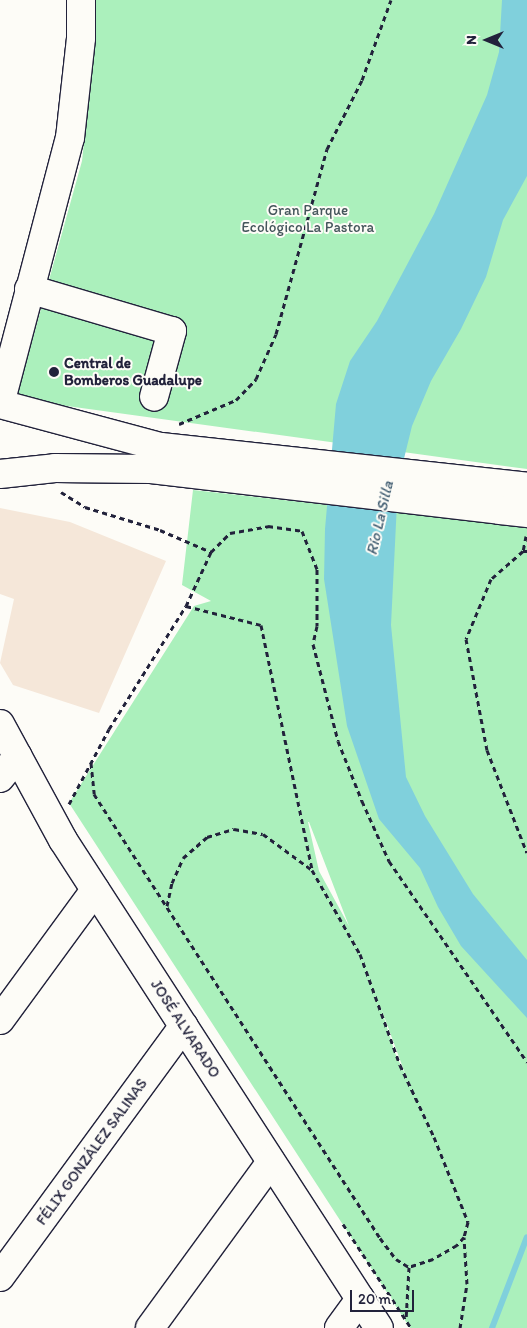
<!DOCTYPE html>
<html>
<head>
<meta charset="utf-8">
<style>
  body { margin:0 }
  #map { position:relative; width:527px; height:1328px; overflow:hidden; background:#fdfcf7; font-family:Itim,sans-serif }
  div>[style] { position:absolute }
  .built>* { inset:0; background:#f5e7d9 }
  .green>* { inset:0; background:#abf0bc }
  .water>* { inset:0; background:#80d0dc }
  .stream>* { height:6px; margin:-3px; padding:0 3px; transform-origin:3px; border-radius:3px; background:#80d0dc }
  .path>* { height:3px; margin-top:-1.5px; transform-origin:0; background:repeating-linear-gradient(90deg,#22223b 0 5px,transparent 0 9px) }
  .roads { filter:drop-shadow(1px 0 #22223b) drop-shadow(-1px 0 #22223b) drop-shadow(0 1px #22223b) drop-shadow(0 -1px #22223b) }
  .minor>* { height:28px; margin:-14px; padding:0 14px; transform-origin:14px; border-radius:14px; background:#fdfcf7 }
  .dots>* { width:14px; height:14px; translate:-50% -50%; box-sizing:border-box; border:2px solid #fdfcf7; border-radius:50% }
  span { translate:-50% -50%; white-space:nowrap; text-align:center; line-height:1.15; -webkit-text-stroke:4px #fdfcf7; paint-order:stroke }
  .park-label { font-size:15px; color:#44565b }
  .poi-label { font-size:15px; color:#22223b; font-weight:700 }
  .left { translate:0 -50%; text-align:left }
  .street-label { font-size:15px; color:#22223b }
  .water-label { font-size:16px; color:#435f73; font-style:italic }
  .north { position:absolute; left:462px; top:15px; width:50px; height:50px; -webkit-text-stroke:4px #fdfcf7; paint-order:stroke; rotate:270deg; font-size:14px; font-weight:700; line-height:20px; text-align:center; color:#22223b }
  .north::after { content:''; display:block; margin:auto; width:18px; height:22px; background:#22223b; clip-path:polygon(50% 0,100% 100%,50% 72%,0 100%) }
  .scale { position:absolute; left:350px; top:1290px; width:64px; height:22px; box-sizing:border-box; border:2px solid #22223b; border-top:0; padding-left:6px; font-size:15px; line-height:18px; white-space:nowrap; color:#22223b; -webkit-text-stroke:4px #fdfcf7; paint-order:stroke }
</style>
</head>
<body>
<div id="map">
  <div class="built">
    <i style="clip-path:polygon(0 508px,70px 522px,166px 561px,99px 713px,13px 685px,0 663px,14px 599px,0 594px)"></i>
  </div>
  <div class="green">
    <i style="clip-path:polygon(94px 0,527px 0,527px 469px,16px 399px,82px 161px,95px 42px)"></i>
    <i style="clip-path:polygon(evenodd,193px 490px,527px 527px,527px 1328px,410px 1328px,69px 803px,194px 606px,211px 601px,182px 585px,193px 490px,308px 822px,309px 822px,349px 926px,319px 871px,308px 822px,193px 490px,381px 1008px,406px 1076px,395px 1053px,381px 1008px)"></i>
  </div>
  <div class="water">
    <i style="clip-path:polygon(502px 0,527px 0,527px 176px,503px 220px,486px 277px,461px 329px,431px 381px,412px 426px,398px 483px,391px 625px,406px 777px,425px 816px,473px 894px,527px 960px,527px 1018px,461px 946px,438px 907px,420px 868px,379px 819px,347px 726px,324px 579px,325px 529px,336px 404px,350px 361px,377px 321px,434px 214px,487px 95px,499px 52px)"></i>
  </div>
  <div class="stream">
    <i style="left:492px;top:1328px;width:97px;rotate:-69deg"></i>
  </div>
  <div class="path">
    <i style="left:179px;top:424px;width:62px;rotate:-22.8deg"></i>
    <i style="left:236px;top:400px;width:29px;rotate:-46deg"></i>
    <i style="left:256px;top:379px;width:49px;rotate:-66deg"></i>
    <i style="left:276px;top:334px;width:192px;rotate:-74.6deg"></i>
    <i style="left:327px;top:149px;width:77px;rotate:-63.1deg"></i>
    <i style="left:362px;top:80px;width:85px;rotate:-70.1deg"></i>
    <i style="left:61px;top:492px;width:28px;rotate:32deg"></i>
    <i style="left:85px;top:507px;width:78px;rotate:17deg"></i>
    <i style="left:160px;top:530px;width:56px;rotate:23.3deg"></i>
    <i style="left:211px;top:552px;width:27px;rotate:-45deg"></i>
    <i style="left:230px;top:533px;width:39px;rotate:-10deg"></i>
    <i style="left:268px;top:526px;width:34px;rotate:8deg"></i>
    <i style="left:302px;top:531px;width:41px;rotate:68.5deg"></i>
    <i style="left:317px;top:569px;width:57px;rotate:90deg"></i>
    <i style="left:317px;top:626px;width:18px;rotate:103deg"></i>
    <i style="left:313px;top:644px;width:100px;rotate:75.5deg"></i>
    <i style="left:338px;top:741px;width:65px;rotate:68.2deg"></i>
    <i style="left:362px;top:801px;width:66px;rotate:65.8deg"></i>
    <i style="left:389px;top:861px;width:244px;rotate:55.5deg"></i>
    <i style="left:526px;top:536px;width:15px;rotate:101deg"></i>
    <i style="left:523px;top:551px;width:4px"></i>
    <i style="left:523px;top:551px;width:43px;rotate:138.8deg"></i>
    <i style="left:491px;top:579px;width:65px;rotate:112.6deg"></i>
    <i style="left:466px;top:639px;width:113px;rotate:79.3deg"></i>
    <i style="left:487px;top:750px;width:110px;rotate:68.8deg"></i>
    <i style="left:186px;top:606px;width:77px;rotate:14.2deg"></i>
    <i style="left:261px;top:625px;width:250px;rotate:78.2deg"></i>
    <i style="left:312px;top:870px;width:97px;rotate:60.3deg"></i>
    <i style="left:360px;top:954px;width:118px;rotate:70.2deg"></i>
    <i style="left:400px;top:1065px;width:80px;rotate:64.7deg"></i>
    <i style="left:434px;top:1137px;width:92px;rotate:68.2deg"></i>
    <i style="left:468px;top:1222px;width:16px;rotate:105deg"></i>
    <i style="left:464px;top:1237px;width:11px;rotate:131deg"></i>
    <i style="left:457px;top:1245px;width:28px;rotate:150deg"></i>
    <i style="left:433px;top:1259px;width:25px;rotate:162deg"></i>
    <i style="left:409px;top:1267px;width:53px;rotate:93.2deg"></i>
    <i style="left:91px;top:763px;width:31px;rotate:84deg"></i>
    <i style="left:94px;top:794px;width:528px;rotate:57.21deg"></i>
    <i style="left:380px;top:1238px;width:26px;rotate:53deg"></i>
    <i style="left:396px;top:1259px;width:15px;rotate:32deg"></i>
    <i style="left:69px;top:804px;width:85px;rotate:-61.9deg"></i>
    <i style="left:109px;top:729px;width:145px;rotate:-58deg"></i>
    <i style="left:186px;top:606px;width:60px;rotate:-65.2deg"></i>
    <i style="left:167px;top:906px;width:24px;rotate:-78deg"></i>
    <i style="left:172px;top:883px;width:27px;rotate:-66deg"></i>
    <i style="left:183px;top:858px;width:32px;rotate:-41deg"></i>
    <i style="left:207px;top:837px;width:28px;rotate:-17deg"></i>
    <i style="left:234px;top:829px;width:29px;rotate:10deg"></i>
    <i style="left:263px;top:834px;width:61px;rotate:36.3deg"></i>
    <i style="left:343px;top:1224px;width:124px;rotate:56.8deg"></i>
    <i style="left:460px;top:1328px;width:45px;rotate:-81deg"></i>
    <i style="left:467px;top:1284px;width:47px;rotate:-93.7deg"></i>
  </div>
  <div class="roads">
    <div class="minor">
      <i style="left:29px;top:289px;width:149px;rotate:16.4deg"></i>
      <i style="left:172px;top:331px;width:68px;rotate:105.3deg"></i>
      <i style="left:0;top:404px;width:167px;rotate:15deg"></i>
      <i style="left:161px;top:447px;width:368px;rotate:6.2deg"></i>
      <i style="left:0;top:404px;width:275px;rotate:-75.3deg"></i>
      <i style="left:70px;top:138px;width:101px;rotate:-83.7deg"></i>
      <i style="left:81px;top:38px;width:38px;rotate:-90deg"></i>
      <i style="left:0;top:474px;width:55px;rotate:-6.2deg"></i>
      <i style="left:55px;top:468px;width:96px;rotate:0.6deg"></i>
      <i style="left:151px;top:469px;width:379px;rotate:6.7deg"></i>
      <i style="left:0;top:724px;width:132px;rotate:61.5deg"></i>
      <i style="left:63px;top:840px;width:581px;rotate:57.08deg"></i>
      <i style="left:0;top:778px;width:28px;rotate:-51deg"></i>
      <i style="left:0;top:1020px;width:161px;rotate:-53.8deg"></i>
      <i style="left:0;top:1277px;width:311px;rotate:-53.8deg"></i>
      <i style="left:150px;top:1328px;width:205px;rotate:-53.9deg"></i>
      <i style="left:339px;top:1328px;width:36px;rotate:-54deg"></i>
    </div>
  </div>
  <div class="dots">
    <i style="left:54px;top:372px;background:#22223b"></i>
  </div>
  <div class="park-label">
    <span style="left:308px;top:219px">Gran Parque<br>Ecológico La Pastora</span>
  </div>
  <div class="poi-label">
    <span class="left" style="left:64px;top:372px">Central de<br>Bomberos Guadalupe</span>
  </div>
  <div class="street-label">
    <span style="left:185px;top:1029px;rotate:57deg">JOSÉ ALVARADO</span>
    <span style="left:92px;top:1152px;rotate:-54deg">FÉLIX GONZÁLEZ SALINAS</span>
  </div>
  <div class="water-label">
    <span style="left:380px;top:518px;rotate:-77deg">Río La Silla</span>
  </div>
  <div class="north">N</div>
  <div class="scale">20 m</div>
</div>
</body>
</html>
